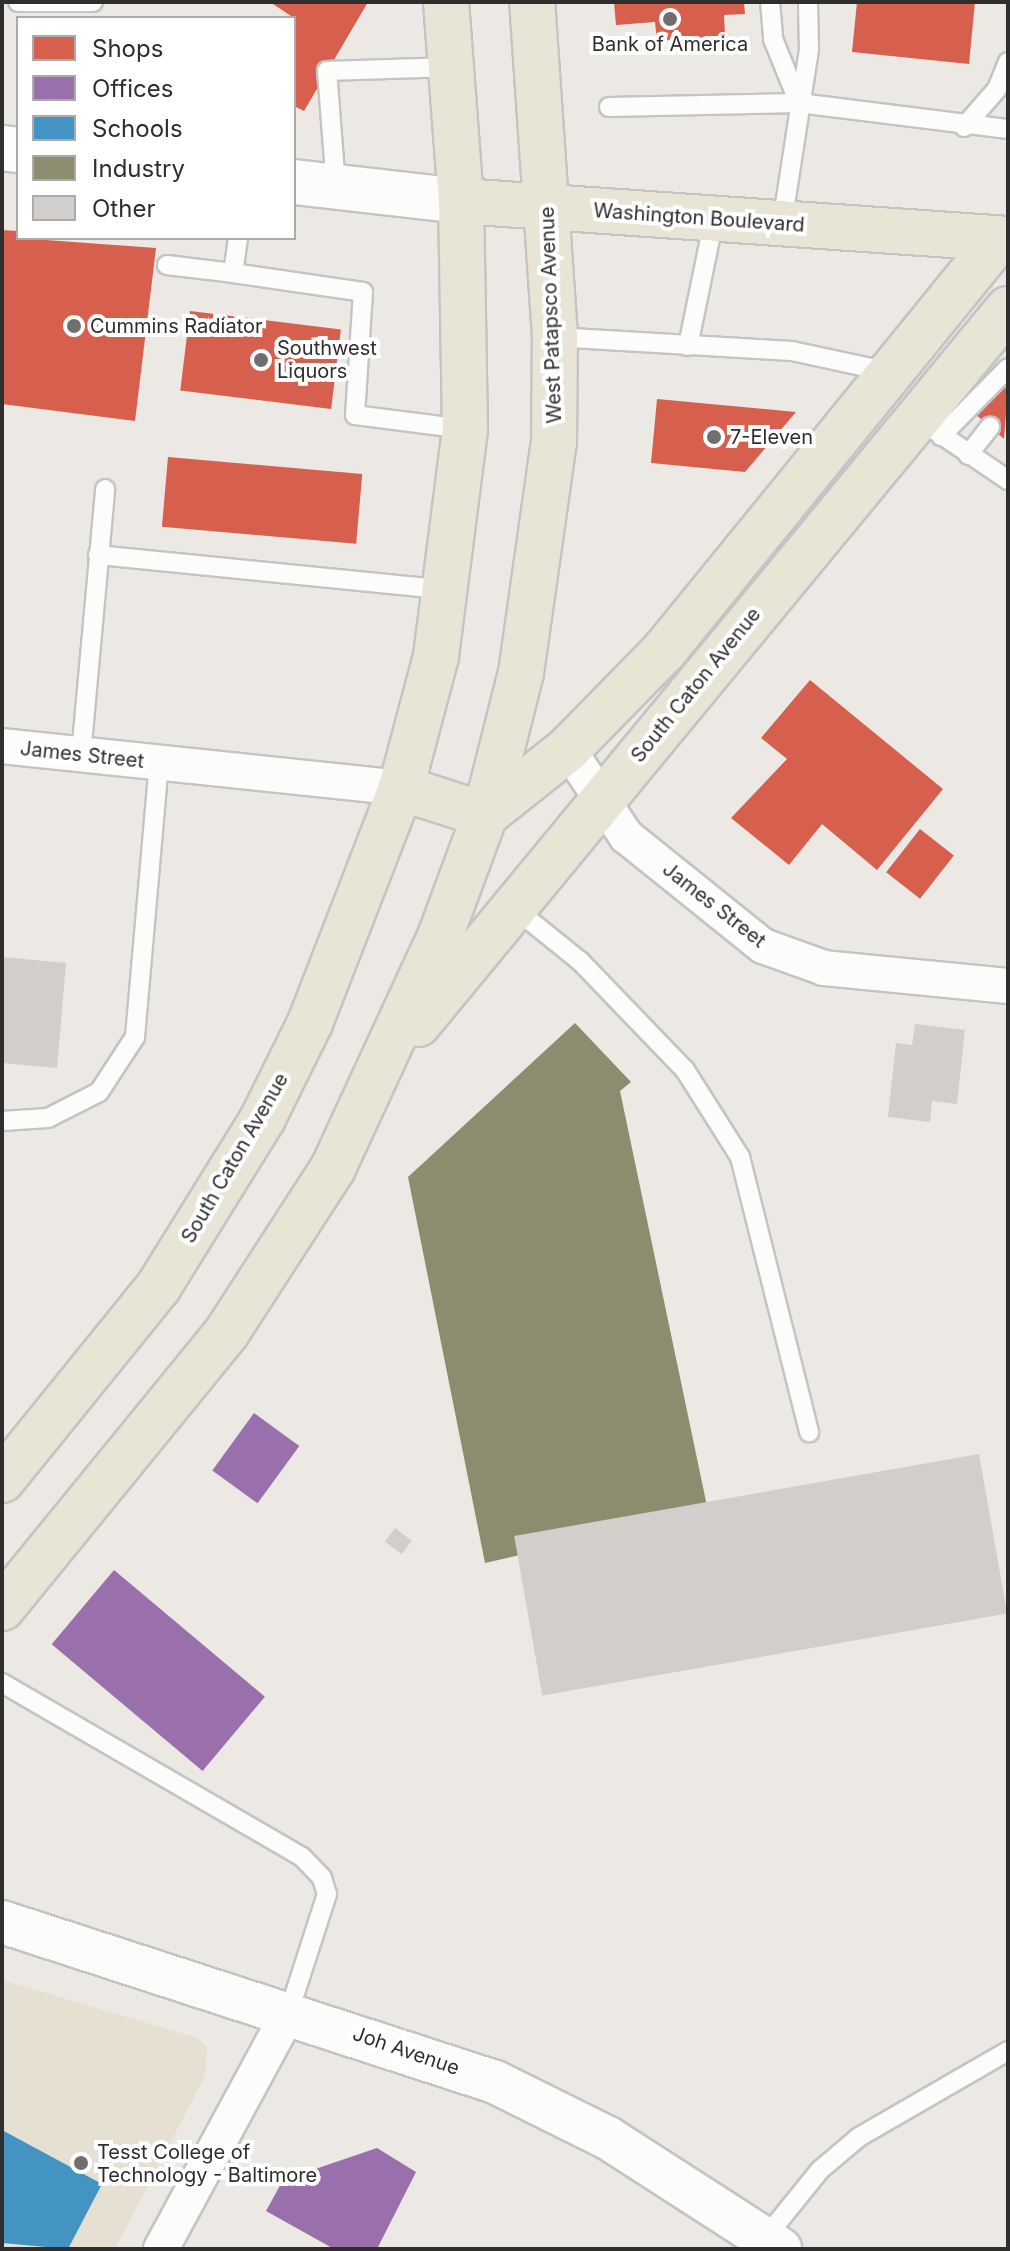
<!DOCTYPE html>
<html>
<head>
<meta charset="utf-8">
<style>
  body { margin:0 }
  #map { position:relative; width:1010px; height:2251px; overflow:hidden; background:#ece8e4; font-family:Inter,sans-serif }
  div>[style] { position:absolute }
  .education>* { inset:0; background:#e6e0d3 }
  .shops>* { inset:0; background:#d6604d; transform-origin:0 0 }
  .offices>* { inset:0; background:#9970ab; transform-origin:0 0 }
  .schools>* { inset:0; background:#4393c3 }
  .industry>* { inset:0; background:#8c8c6e }
  .building>* { inset:0; background:#d1cecb; transform-origin:0 0 }
  .roads { filter:drop-shadow(2px 0 #c5c4c5) drop-shadow(-2px 0 #c5c4c5) drop-shadow(0 2px #c5c4c5) drop-shadow(0 -2px #c5c4c5) }
  .service>* { height:18px; margin:-9px; padding:0 9px; transform-origin:9px; border-radius:9px; background:#fcfcfb }
  .minor>* { height:34px; margin:-17px; padding:0 17px; transform-origin:17px; border-radius:17px; background:#fcfcfb }
  .tertiary>* { height:42px; margin:-21px; padding:0 21px; transform-origin:21px; border-radius:21px; background:#fcfcfb }
  .secondary>* { height:44px; margin:-22px; padding:0 22px; transform-origin:22px; border-radius:22px; background:#fcfcfb }
  .primary>* { height:44px; margin:-22px; padding:0 22px; transform-origin:22px; border-radius:22px; background:#e8e4d6 }
  .dots>* { width:22px; height:22px; translate:-50% -50%; box-sizing:border-box; border:4px solid #fff; border-radius:50% }
  span { translate:-50% -50%; white-space:nowrap; text-align:center; line-height:1.15; -webkit-text-stroke:8px #fff; paint-order:stroke }
  .poi-label { font-size:20px; color:#2e2e2e }
  .left { translate:0 -50%; text-align:left }
  .street-label { font-size:20px; color:#2e2e2e }
  .frame { position:absolute; inset:0; border:4px solid #2e2e2e; pointer-events:none }
  .legend { position:absolute; left:16px; top:16px; width:280px; height:224px; box-sizing:border-box; background:#fff; border:2px solid #ababab; margin:0; padding:10px 14px; list-style:none; font-size:24px; color:#2e2e2e }
  .legend li { display:flex; align-items:center; gap:16px; height:40px }
  .legend b { width:40px; border:2px solid #ababab }
</style>
</head>
<body>
<div id="map">
  <div class="education">
    <i style="clip-path:polygon(2px 1980px,198px 2038px,207px 2048px,205px 2076px,115px 2249px,2px 2249px)"></i>
  </div>
  <div class="shops">
    <i style="clip-path:polygon(270px 2px,368px 2px,304px 111px,294px 106px,294px 18px)"></i>
    <i style="clip-path:polygon(614px 2px,744px 2px,745px 14px,724px 15px,725px 36px,657px 41px,655px 22px,616px 25px)"></i>
    <i style="clip-path:polygon(857px 2px,975px 2px,969px 64px,852px 52px)"></i>
    <i style="clip-path:polygon(2px 230px,18px 231px,18px 238px,156px 248px,135px 421px,2px 404px)"></i>
    <i style="left:190px;top:311px;width:152px;height:80px;rotate:7deg"></i>
    <i style="clip-path:polygon(1000px 383px,1008px 390px,1004px 439px,974px 413px)"></i>
    <i style="clip-path:polygon(657px 399px,796px 412px,745px 472px,651px 463px)"></i>
    <i style="left:168px;top:457px;width:195px;height:70px;rotate:5deg"></i>
    <i style="clip-path:polygon(810px 680px,943px 789px,877px 870px,822px 824px,789px 865px,731px 818px,787px 759px,761px 738px)"></i>
    <i style="left:920px;top:829px;width:43px;height:55px;rotate:38deg"></i>
  </div>
  <div class="offices">
    <i style="left:254px;top:1413px;width:56px;height:71px;rotate:36deg"></i>
    <i style="left:114px;top:1570px;width:197px;height:97px;rotate:40deg"></i>
    <i style="clip-path:polygon(377px 2148px,416px 2172px,377px 2249px,334px 2249px,266px 2211px,283px 2180px)"></i>
  </div>
  <div class="schools">
    <i style="clip-path:polygon(2px 2130px,102px 2184px,68px 2249px,2px 2243px)"></i>
  </div>
  <div class="industry">
    <i style="clip-path:polygon(575px 1023px,631px 1082px,620px 1091px,708px 1511px,485px 1563px,408px 1177px)"></i>
  </div>
  <div class="building">
    <i style="clip-path:polygon(2px 957px,66px 963px,57px 1068px,2px 1063px)"></i>
    <i style="clip-path:polygon(915px 1024px,965px 1030px,957px 1104px,932px 1101px,930px 1122px,888px 1117px,896px 1043px,912px 1045px)"></i>
    <i style="left:979px;top:1454px;width:162px;height:472px;rotate:80deg"></i>
    <i style="left:395px;top:1528px;width:21px;height:17px;rotate:37deg"></i>
  </div>
  <div class="roads">
    <div class="service">
      <i style="left:18px;top:2px;width:75px"></i>
      <i style="left:770px;top:2px;width:37px;rotate:85deg"></i>
      <i style="left:773px;top:39px;width:69px;rotate:67.9deg"></i>
      <i style="left:609px;top:107px;width:190px;rotate:-1.2deg"></i>
      <i style="left:799px;top:103px;width:211px;rotate:7.1deg"></i>
      <i style="left:964px;top:127px;width:50px;rotate:-49deg"></i>
      <i style="left:997px;top:89px;width:29px;rotate:-68deg"></i>
      <i style="left:336px;top:187px;width:116px;rotate:-94.4deg"></i>
      <i style="left:327px;top:71px;width:124px;rotate:-1.8deg"></i>
      <i style="left:782px;top:224px;width:176px;rotate:-81.2deg"></i>
      <i style="left:809px;top:50px;width:48px;rotate:-91.2deg"></i>
      <i style="left:238px;top:238px;width:35px;rotate:98deg"></i>
      <i style="left:233px;top:273px;width:131px;rotate:8.3deg"></i>
      <i style="left:363px;top:292px;width:123px;rotate:93.7deg"></i>
      <i style="left:355px;top:415px;width:111px;rotate:7.3deg"></i>
      <i style="left:167px;top:265px;width:66px;rotate:6.9deg"></i>
      <i style="left:555px;top:337px;width:237px;rotate:3.4deg"></i>
      <i style="left:792px;top:351px;width:99px;rotate:12.2deg"></i>
      <i style="left:688px;top:346px;width:130px;rotate:-78.4deg"></i>
      <i style="left:917px;top:418px;width:110px;rotate:34.3deg"></i>
      <i style="left:941px;top:436px;width:95px;rotate:-45.4deg"></i>
      <i style="left:968px;top:455px;width:36px;rotate:-52deg"></i>
      <i style="left:98px;top:555px;width:350px;rotate:5.7deg"></i>
      <i style="left:81px;top:755px;width:267px;rotate:-84.8deg"></i>
      <i style="left:514px;top:908px;width:85px;rotate:38.8deg"></i>
      <i style="left:580px;top:961px;width:151px;rotate:46.1deg"></i>
      <i style="left:685px;top:1070px;width:103px;rotate:57.7deg"></i>
      <i style="left:740px;top:1157px;width:284px;rotate:75.9deg"></i>
      <i style="left:2px;top:1121px;width:46px;rotate:-3.7deg"></i>
      <i style="left:48px;top:1118px;width:57px;rotate:-27deg"></i>
      <i style="left:99px;top:1092px;width:66px;rotate:-56.8deg"></i>
      <i style="left:135px;top:1037px;width:275px;rotate:-85deg"></i>
      <i style="left:2px;top:1683px;width:347px;rotate:30.1deg"></i>
      <i style="left:302px;top:1857px;width:29px;rotate:46deg"></i>
      <i style="left:322px;top:1878px;width:17px;rotate:73deg"></i>
      <i style="left:327px;top:1894px;width:124px;rotate:107.9deg"></i>
      <i style="left:765px;top:2238px;width:87px;rotate:-51deg"></i>
      <i style="left:820px;top:2170px;width:51px;rotate:-40.2deg"></i>
      <i style="left:859px;top:2137px;width:172px;rotate:-30deg"></i>
    </div>
    <div class="minor">
      <i style="left:2px;top:746px;width:401px;rotate:6deg"></i>
      <i style="left:568px;top:749px;width:105px;rotate:56.3deg"></i>
      <i style="left:626px;top:836px;width:176px;rotate:38.8deg"></i>
      <i style="left:763px;top:946px;width:65px;rotate:19.8deg"></i>
      <i style="left:824px;top:968px;width:185px;rotate:5.6deg"></i>
      <i style="left:161px;top:2249px;width:269px;rotate:-61.6deg"></i>
    </div>
    <div class="tertiary">
      <i style="left:2px;top:1922px;width:518px;rotate:17.98deg"></i>
      <i style="left:495px;top:2082px;width:126px;rotate:26.4deg"></i>
      <i style="left:608px;top:2138px;width:205px;rotate:32.8deg"></i>
    </div>
    <div class="secondary">
      <i style="left:2px;top:148px;width:16px;rotate:7deg"></i>
      <i style="left:294px;top:182px;width:168px;rotate:6.5deg"></i>
    </div>
    <div class="primary">
      <i style="left:461px;top:201px;width:548px;rotate:3.97deg"></i>
      <i style="left:401px;top:788px;width:88px;rotate:17.8deg"></i>
      <i style="left:485px;top:815px;width:106px;rotate:-38.5deg"></i>
      <i style="left:568px;top:749px;width:137px;rotate:-45.6deg"></i>
      <i style="left:664px;top:651px;width:531px;rotate:-50.89deg"></i>
      <i style="left:418px;top:1024px;width:927px;rotate:-50.47deg"></i>
      <i style="left:2px;top:1480px;width:250px;rotate:-51deg"></i>
      <i style="left:159px;top:1286px;width:198px;rotate:-58.2deg"></i>
      <i style="left:263px;top:1118px;width:106px;rotate:-63.7deg"></i>
      <i style="left:310px;top:1023px;width:252px;rotate:-68.8deg"></i>
      <i style="left:401px;top:788px;width:137px;rotate:-75.1deg"></i>
      <i style="left:436px;top:656px;width:229px;rotate:-82.7deg"></i>
      <i style="left:465px;top:429px;width:228px;rotate:-91deg"></i>
      <i style="left:461px;top:201px;width:200px;rotate:-94.3deg"></i>
      <i style="left:2px;top:1608px;width:356px;rotate:-50.8deg"></i>
      <i style="left:227px;top:1332px;width:195px;rotate:-57.1deg"></i>
      <i style="left:333px;top:1168px;width:258px;rotate:-65.2deg"></i>
      <i style="left:441px;top:934px;width:127px;rotate:-69.7deg"></i>
      <i style="left:485px;top:815px;width:146px;rotate:-75.8deg"></i>
      <i style="left:521px;top:673px;width:233px;rotate:-81.9deg"></i>
      <i style="left:554px;top:442px;width:105px;rotate:-89.5deg"></i>
      <i style="left:555px;top:337px;width:336px;rotate:-93.9deg"></i>
    </div>
  </div>
  <div class="dots">
    <i style="left:670px;top:19px;background:#706f6e"></i>
    <i style="left:74px;top:326px;background:#706f6e"></i>
    <i style="left:261px;top:360px;background:#706f6e"></i>
    <i style="left:714px;top:437px;background:#706f6e"></i>
    <i style="left:81px;top:2163px;background:#706f6e"></i>
  </div>
  <div class="poi-label">
    <span style="left:670px;top:44px">Bank of America</span>
    <span class="left" style="left:90px;top:326px">Cummins Radiator</span>
    <span class="left" style="left:277px;top:360px">Southwest<br>Liquors</span>
    <span class="left" style="left:730px;top:437px">7-Eleven</span>
    <span class="left" style="left:97px;top:2164px">Tesst College of<br>Technology - Baltimore</span>
  </div>
  <div class="street-label">
    <span style="left:699px;top:218px;rotate:4deg">Washington Boulevard</span>
    <span style="left:551px;top:315px;rotate:-92deg">West Patapsco Avenue</span>
    <span style="left:696px;top:685px;rotate:-51deg">South Caton Avenue</span>
    <span style="left:82px;top:755px;rotate:6deg">James Street</span>
    <span style="left:714px;top:905px;rotate:38deg">James Street</span>
    <span style="left:235px;top:1158px;rotate:-60deg">South Caton Avenue</span>
    <span style="left:406px;top:2051px;rotate:19deg">Joh Avenue</span>
  </div>
  <div class="frame"></div>
  <ul class="legend">
  <li><b style="height:22px;background:#d6604d"></b>Shops</li>
  <li><b style="height:22px;background:#9970ab"></b>Offices</li>
  <li><b style="height:22px;background:#4393c3"></b>Schools</li>
  <li><b style="height:22px;background:#8c8c6e"></b>Industry</li>
  <li><b style="height:22px;background:#d1cecb"></b>Other</li>
  </ul>
</div>
</body>
</html>
